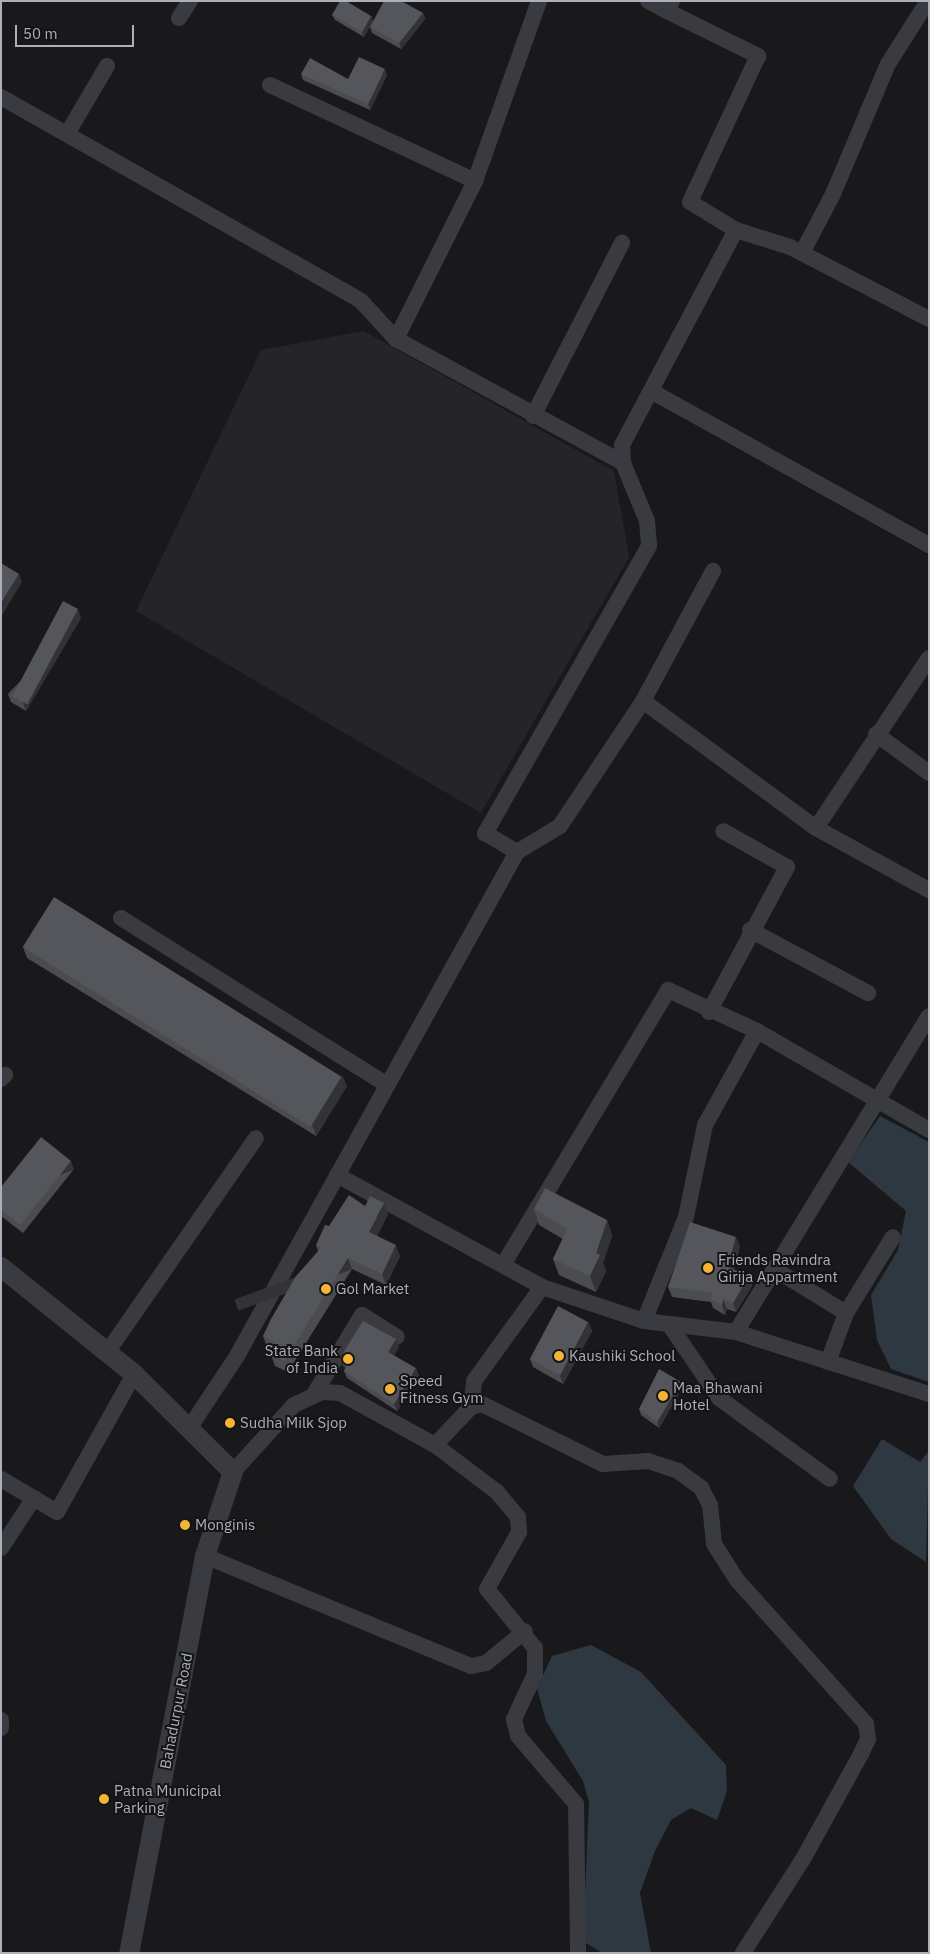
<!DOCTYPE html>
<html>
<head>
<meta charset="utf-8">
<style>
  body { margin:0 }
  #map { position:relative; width:930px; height:1954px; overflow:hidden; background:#19191b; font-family:"IBM Plex Sans",sans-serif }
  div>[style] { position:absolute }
  .built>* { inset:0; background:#252528 }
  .water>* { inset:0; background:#2e3840 }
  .minor>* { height:16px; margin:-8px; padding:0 8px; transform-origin:8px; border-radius:8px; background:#3a3b40 }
  .tertiary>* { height:20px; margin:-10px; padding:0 10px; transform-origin:10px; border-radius:10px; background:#3a3b40 }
  .wall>* { inset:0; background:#4a4c50 }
  .shaded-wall>* { inset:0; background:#323336; transform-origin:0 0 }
  .building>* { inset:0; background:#55565c; transform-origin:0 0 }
  .dots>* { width:14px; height:14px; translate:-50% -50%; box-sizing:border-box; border:2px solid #141416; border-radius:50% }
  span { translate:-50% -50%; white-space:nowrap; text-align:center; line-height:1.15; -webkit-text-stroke:4px #141416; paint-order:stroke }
  .poi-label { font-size:15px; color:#abb0bb }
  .left { translate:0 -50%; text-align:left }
  .right { translate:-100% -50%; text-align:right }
  .street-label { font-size:15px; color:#abb0bb }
  .frame { position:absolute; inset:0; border:2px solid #abb0bb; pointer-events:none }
  .scale { position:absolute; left:15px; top:25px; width:119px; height:22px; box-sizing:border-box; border:2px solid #abb0bb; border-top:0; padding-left:6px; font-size:15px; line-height:18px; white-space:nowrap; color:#abb0bb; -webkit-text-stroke:4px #141416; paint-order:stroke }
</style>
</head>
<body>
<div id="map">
  <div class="built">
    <i style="clip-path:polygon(364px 331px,614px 471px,629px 557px,481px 813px,136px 611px,261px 350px)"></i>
  </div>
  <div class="water">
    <i style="clip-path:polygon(880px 1116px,929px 1142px,929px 1382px,891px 1369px,877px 1340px,871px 1295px,898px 1250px,906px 1211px,848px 1162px)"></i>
    <i style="clip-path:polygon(882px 1439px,920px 1462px,929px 1451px,926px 1562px,891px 1539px,853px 1486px)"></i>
    <i style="clip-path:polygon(591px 1645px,641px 1672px,726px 1765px,727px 1791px,717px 1820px,691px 1808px,671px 1820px,655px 1851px,640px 1893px,651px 1953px,602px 1953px,583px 1941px,589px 1802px,583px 1781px,546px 1721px,537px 1688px,552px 1656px)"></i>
  </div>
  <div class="minor">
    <i style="left:648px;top:1px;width:21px;rotate:28deg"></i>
    <i style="left:672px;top:1px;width:11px;rotate:117deg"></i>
    <i style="left:667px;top:11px;width:102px;rotate:26.3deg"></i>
    <i style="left:758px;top:56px;width:161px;rotate:115deg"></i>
    <i style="left:690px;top:202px;width:54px;rotate:31.3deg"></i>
    <i style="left:179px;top:18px;width:20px;rotate:-57deg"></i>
    <i style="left:270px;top:85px;width:226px;rotate:25.1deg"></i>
    <i style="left:1px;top:97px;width:414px;rotate:29.5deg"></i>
    <i style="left:361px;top:301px;width:52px;rotate:47.4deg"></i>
    <i style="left:396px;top:339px;width:259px;rotate:28.6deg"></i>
    <i style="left:623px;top:463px;width:63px;rotate:67.5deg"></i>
    <i style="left:647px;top:521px;width:25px;rotate:85deg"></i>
    <i style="left:649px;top:546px;width:331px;rotate:119.7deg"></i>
    <i style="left:485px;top:833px;width:37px;rotate:31deg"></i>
    <i style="left:67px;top:134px;width:79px;rotate:-59.5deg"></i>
    <i style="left:802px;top:253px;width:67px;rotate:-62.3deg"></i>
    <i style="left:833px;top:194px;width:141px;rotate:-67.1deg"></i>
    <i style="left:888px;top:64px;width:75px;rotate:-57.6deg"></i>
    <i style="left:396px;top:339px;width:177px;rotate:-63.4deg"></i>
    <i style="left:475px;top:181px;width:191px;rotate:-70.4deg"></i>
    <i style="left:651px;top:391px;width:318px;rotate:29deg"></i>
    <i style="left:533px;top:416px;width:195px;rotate:-62.8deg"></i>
    <i style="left:623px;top:463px;width:18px;rotate:-93deg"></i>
    <i style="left:622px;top:445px;width:243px;rotate:-62.1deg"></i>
    <i style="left:736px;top:230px;width:57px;rotate:17.5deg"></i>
    <i style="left:790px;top:247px;width:157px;rotate:27.4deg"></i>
    <i style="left:929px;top:658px;width:204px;rotate:123.6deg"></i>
    <i style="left:816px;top:828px;width:129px;rotate:28.8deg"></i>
    <i style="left:643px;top:701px;width:148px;rotate:-61.7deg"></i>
    <i style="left:876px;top:734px;width:66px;rotate:36.3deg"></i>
    <i style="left:121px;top:918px;width:314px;rotate:32.1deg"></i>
    <i style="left:750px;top:930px;width:134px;rotate:28.1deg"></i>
    <i style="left:709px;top:1012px;width:165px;rotate:-61.7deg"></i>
    <i style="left:787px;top:867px;width:73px;rotate:-150.6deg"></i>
    <i style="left:1px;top:1079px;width:6px;rotate:-45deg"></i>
    <i style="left:337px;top:1175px;width:234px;rotate:28.6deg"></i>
    <i style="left:542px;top:1287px;width:108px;rotate:18.4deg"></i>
    <i style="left:644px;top:1321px;width:93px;rotate:6.8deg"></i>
    <i style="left:736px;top:1332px;width:203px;rotate:17.8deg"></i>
    <i style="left:503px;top:1265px;width:321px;rotate:-59deg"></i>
    <i style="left:668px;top:990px;width:98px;rotate:24.7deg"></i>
    <i style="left:757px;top:1031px;width:198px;rotate:29.9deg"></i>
    <i style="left:774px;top:1269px;width:84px;rotate:31.4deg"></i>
    <i style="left:644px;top:1321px;width:112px;rotate:-68deg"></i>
    <i style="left:686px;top:1217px;width:94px;rotate:-78.3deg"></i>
    <i style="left:705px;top:1125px;width:107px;rotate:-61deg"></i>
    <i style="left:671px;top:1327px;width:86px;rotate:55.9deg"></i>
    <i style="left:719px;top:1398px;width:137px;rotate:36.1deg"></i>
    <i style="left:736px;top:1332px;width:370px;rotate:-58.6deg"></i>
    <i style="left:108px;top:1351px;width:259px;rotate:-55.2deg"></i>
    <i style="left:828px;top:1362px;width:52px;rotate:-69.8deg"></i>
    <i style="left:846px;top:1313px;width:89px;rotate:-58.3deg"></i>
    <i style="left:313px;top:1396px;width:95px;rotate:-58.8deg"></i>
    <i style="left:362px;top:1315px;width:41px;rotate:32.2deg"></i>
    <i style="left:471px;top:1407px;width:26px;rotate:-83deg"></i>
    <i style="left:474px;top:1381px;width:116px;rotate:-54.1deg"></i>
    <i style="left:190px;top:1427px;width:85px;rotate:-56.5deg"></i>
    <i style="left:237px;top:1356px;width:577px;rotate:-60.95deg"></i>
    <i style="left:517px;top:852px;width:50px;rotate:-31.2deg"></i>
    <i style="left:560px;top:826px;width:150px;rotate:-56.4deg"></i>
    <i style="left:643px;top:701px;width:215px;rotate:36.3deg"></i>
    <i style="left:435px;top:1445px;width:52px;rotate:-46.5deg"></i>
    <i style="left:471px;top:1407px;width:11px;rotate:-15deg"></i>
    <i style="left:482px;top:1404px;width:135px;rotate:26.4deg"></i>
    <i style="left:603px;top:1464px;width:45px;rotate:-3.8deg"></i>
    <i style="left:648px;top:1461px;width:32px;rotate:18deg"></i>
    <i style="left:678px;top:1471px;width:29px;rotate:36deg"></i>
    <i style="left:701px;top:1488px;width:19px;rotate:62deg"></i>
    <i style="left:710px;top:1505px;width:39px;rotate:84deg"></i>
    <i style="left:714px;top:1544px;width:43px;rotate:57.4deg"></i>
    <i style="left:737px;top:1580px;width:193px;rotate:48.1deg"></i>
    <i style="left:866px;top:1724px;width:15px;rotate:82deg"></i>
    <i style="left:868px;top:1739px;width:17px;rotate:115deg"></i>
    <i style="left:861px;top:1754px;width:120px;rotate:118.9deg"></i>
    <i style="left:803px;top:1859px;width:112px;rotate:122.6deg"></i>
    <i style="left:233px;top:1472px;width:91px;rotate:-47.7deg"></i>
    <i style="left:294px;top:1405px;width:31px;rotate:-25deg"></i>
    <i style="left:322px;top:1392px;width:18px;rotate:3deg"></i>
    <i style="left:340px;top:1393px;width:108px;rotate:28.7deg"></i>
    <i style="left:435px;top:1445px;width:78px;rotate:37.2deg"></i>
    <i style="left:497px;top:1492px;width:33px;rotate:50deg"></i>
    <i style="left:518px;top:1517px;width:15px;rotate:86deg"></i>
    <i style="left:519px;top:1532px;width:65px;rotate:119.3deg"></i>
    <i style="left:487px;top:1589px;width:76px;rotate:50.9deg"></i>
    <i style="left:535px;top:1648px;width:26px;rotate:90deg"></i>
    <i style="left:535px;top:1674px;width:50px;rotate:115deg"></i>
    <i style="left:514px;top:1719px;width:17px;rotate:77deg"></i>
    <i style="left:518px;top:1736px;width:89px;rotate:49.5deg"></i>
    <i style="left:576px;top:1804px;width:149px;rotate:89.2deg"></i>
    <i style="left:1px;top:1479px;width:65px;rotate:30.5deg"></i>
    <i style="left:57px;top:1512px;width:158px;rotate:-60.8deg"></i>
    <i style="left:1px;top:1548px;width:60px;rotate:-56.6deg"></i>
    <i style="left:205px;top:1556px;width:288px;rotate:22.5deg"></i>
    <i style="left:471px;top:1666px;width:15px;rotate:-11deg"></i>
    <i style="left:486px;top:1663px;width:50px;rotate:-39.4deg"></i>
    <i style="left:1px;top:1720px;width:8px;rotate:90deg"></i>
  </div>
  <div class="tertiary">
    <i style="left:1px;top:1267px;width:171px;rotate:38.8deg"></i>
    <i style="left:134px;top:1374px;width:139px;rotate:44.7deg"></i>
    <i style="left:233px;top:1472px;width:89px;rotate:108.4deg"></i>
    <i style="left:205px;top:1556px;width:404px;rotate:100.8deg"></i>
  </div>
  <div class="wall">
    <i style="clip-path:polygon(423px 13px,425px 19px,401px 49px,372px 33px,370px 27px)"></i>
    <i style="clip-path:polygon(332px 15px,371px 16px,373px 21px,364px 37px,335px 20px)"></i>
    <i style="clip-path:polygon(301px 74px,348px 79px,387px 75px,370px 110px,303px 80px)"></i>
    <i style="clip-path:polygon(81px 618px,26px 711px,11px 702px,8px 694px)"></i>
    <i style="clip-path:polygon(23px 947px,347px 1086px,316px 1136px,27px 958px)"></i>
    <i style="clip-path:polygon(74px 1169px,23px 1233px,1px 1216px,1px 1187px)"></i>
    <i style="clip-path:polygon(534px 1209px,607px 1220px,612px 1236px,603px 1263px,606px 1271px,596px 1292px,559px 1275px,553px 1259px,563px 1239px,539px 1225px)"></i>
    <i style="clip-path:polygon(388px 1214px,377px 1236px,400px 1256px,386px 1285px,352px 1269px,288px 1372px,275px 1366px,271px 1355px,273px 1351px,267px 1347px,263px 1336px,318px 1251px,316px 1245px,329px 1226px)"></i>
    <i style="clip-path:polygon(740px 1246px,734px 1270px,749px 1276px,752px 1286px,736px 1312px,727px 1309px,725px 1315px,713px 1308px,711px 1302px,672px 1297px,668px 1287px)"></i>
    <i style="clip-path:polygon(588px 1322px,592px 1331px,563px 1384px,533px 1367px,530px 1359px)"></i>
    <i style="clip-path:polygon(396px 1339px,399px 1347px,394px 1355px,419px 1375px,397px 1411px,347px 1378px,344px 1371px,346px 1368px,343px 1366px,340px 1358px)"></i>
    <i style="clip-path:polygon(681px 1382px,683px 1387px,659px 1428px,641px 1415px,639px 1409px)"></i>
  </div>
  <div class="shaded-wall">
    <i style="clip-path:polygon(423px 13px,425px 19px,401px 49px,399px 43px)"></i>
    <i style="clip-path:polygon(371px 16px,373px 21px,364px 37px,362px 32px)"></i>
    <i style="clip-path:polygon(385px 69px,387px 75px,370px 110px,368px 104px)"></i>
    <i style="clip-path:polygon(19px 574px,22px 582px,1px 617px,1px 603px)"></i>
    <i style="clip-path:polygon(78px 609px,81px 618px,26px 711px,23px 703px)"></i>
    <i style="clip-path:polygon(342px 1075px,347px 1086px,316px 1136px,312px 1125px)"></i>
    <i style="left:71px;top:1161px;width:9px;height:82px;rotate:69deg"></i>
    <i style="clip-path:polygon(384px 1203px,388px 1214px,374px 1243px,369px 1232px)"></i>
    <i style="clip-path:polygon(607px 1220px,612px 1236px,603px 1263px,606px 1271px,596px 1292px,590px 1276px,596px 1253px)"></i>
    <i style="clip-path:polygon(736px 1237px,740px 1246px,732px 1277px,728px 1267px)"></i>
    <i style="clip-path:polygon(396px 1245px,400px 1256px,386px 1285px,382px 1274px)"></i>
    <i style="left:348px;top:1258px;width:12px;height:121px;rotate:70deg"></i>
    <i style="clip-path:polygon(749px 1276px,752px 1286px,736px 1312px,733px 1303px)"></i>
    <i style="clip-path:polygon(723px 1299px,727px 1309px,725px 1315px,722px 1305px)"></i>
    <i style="clip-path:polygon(588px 1322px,592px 1331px,563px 1384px,560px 1376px)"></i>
    <i style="clip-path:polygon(396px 1339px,399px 1347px,391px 1359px,388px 1352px)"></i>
    <i style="clip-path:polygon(416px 1368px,419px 1375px,397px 1411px,394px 1404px)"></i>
    <i style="clip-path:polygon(681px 1382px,683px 1387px,659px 1428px,657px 1422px)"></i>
  </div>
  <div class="building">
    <i style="clip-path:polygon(340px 1px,346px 1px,371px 16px,362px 32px,332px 15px)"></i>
    <i style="clip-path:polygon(384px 1px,401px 1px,423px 13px,399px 43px,370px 27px)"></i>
    <i style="clip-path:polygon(359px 57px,385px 69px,368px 104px,301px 74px,310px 58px,348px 79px)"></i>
    <i style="clip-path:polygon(1px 563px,19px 574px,1px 603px)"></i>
    <i style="left:63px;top:601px;width:17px;height:108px;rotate:28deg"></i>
    <i style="left:54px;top:897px;width:339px;height:59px;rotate:32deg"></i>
    <i style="clip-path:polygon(41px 1137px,71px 1161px,20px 1225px,1px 1210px,1px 1187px)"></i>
    <i style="clip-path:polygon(545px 1188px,607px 1220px,596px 1253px,600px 1255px,590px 1276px,553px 1259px,567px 1229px,534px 1209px)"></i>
    <i style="clip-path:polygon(349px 1195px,365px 1206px,370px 1196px,384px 1203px,369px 1232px,396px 1245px,382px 1274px,348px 1258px,284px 1361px,271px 1355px,277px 1345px,263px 1336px,271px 1319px,296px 1276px,321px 1248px,316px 1245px,325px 1225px,329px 1226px)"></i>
    <i style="clip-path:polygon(690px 1222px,736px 1237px,728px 1267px,749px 1276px,733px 1303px,723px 1299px,722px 1305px,710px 1298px,713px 1293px,668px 1287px)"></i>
    <i style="left:558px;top:1306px;width:34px;height:60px;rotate:28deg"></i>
    <i style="clip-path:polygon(363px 1321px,396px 1339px,388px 1352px,416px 1368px,394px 1404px,344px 1371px,348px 1363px,340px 1358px)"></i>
    <i style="clip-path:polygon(659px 1369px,681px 1382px,657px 1422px,639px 1409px)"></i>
  </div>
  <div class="dots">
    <i style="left:708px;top:1268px;background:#f6b436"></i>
    <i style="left:326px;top:1289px;background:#f6b436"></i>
    <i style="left:559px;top:1356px;background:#f6b436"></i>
    <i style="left:348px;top:1359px;background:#f6b436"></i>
    <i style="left:390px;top:1389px;background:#f6b436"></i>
    <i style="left:663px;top:1396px;background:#f6b436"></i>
    <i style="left:230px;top:1423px;background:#f6b436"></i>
    <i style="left:185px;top:1525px;background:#f6b436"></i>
    <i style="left:104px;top:1799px;background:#f6b436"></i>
  </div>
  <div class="poi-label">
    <span class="left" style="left:718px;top:1268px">Friends Ravindra<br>Girija Appartment</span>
    <span class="left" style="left:336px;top:1289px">Gol Market</span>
    <span class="right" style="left:338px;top:1359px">State Bank<br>of India</span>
    <span class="left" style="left:569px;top:1356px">Kaushiki School</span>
    <span class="left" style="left:400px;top:1389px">Speed<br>Fitness Gym</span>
    <span class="left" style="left:673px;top:1396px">Maa Bhawani<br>Hotel</span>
    <span class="left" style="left:240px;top:1423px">Sudha Milk Sjop</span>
    <span class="left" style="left:195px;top:1525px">Monginis</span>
    <span class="left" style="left:114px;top:1799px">Patna Municipal<br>Parking</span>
  </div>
  <div class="street-label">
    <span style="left:176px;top:1711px;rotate:-79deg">Bahadurpur Road</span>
  </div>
  <div class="frame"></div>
  <div class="scale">50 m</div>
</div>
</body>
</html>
